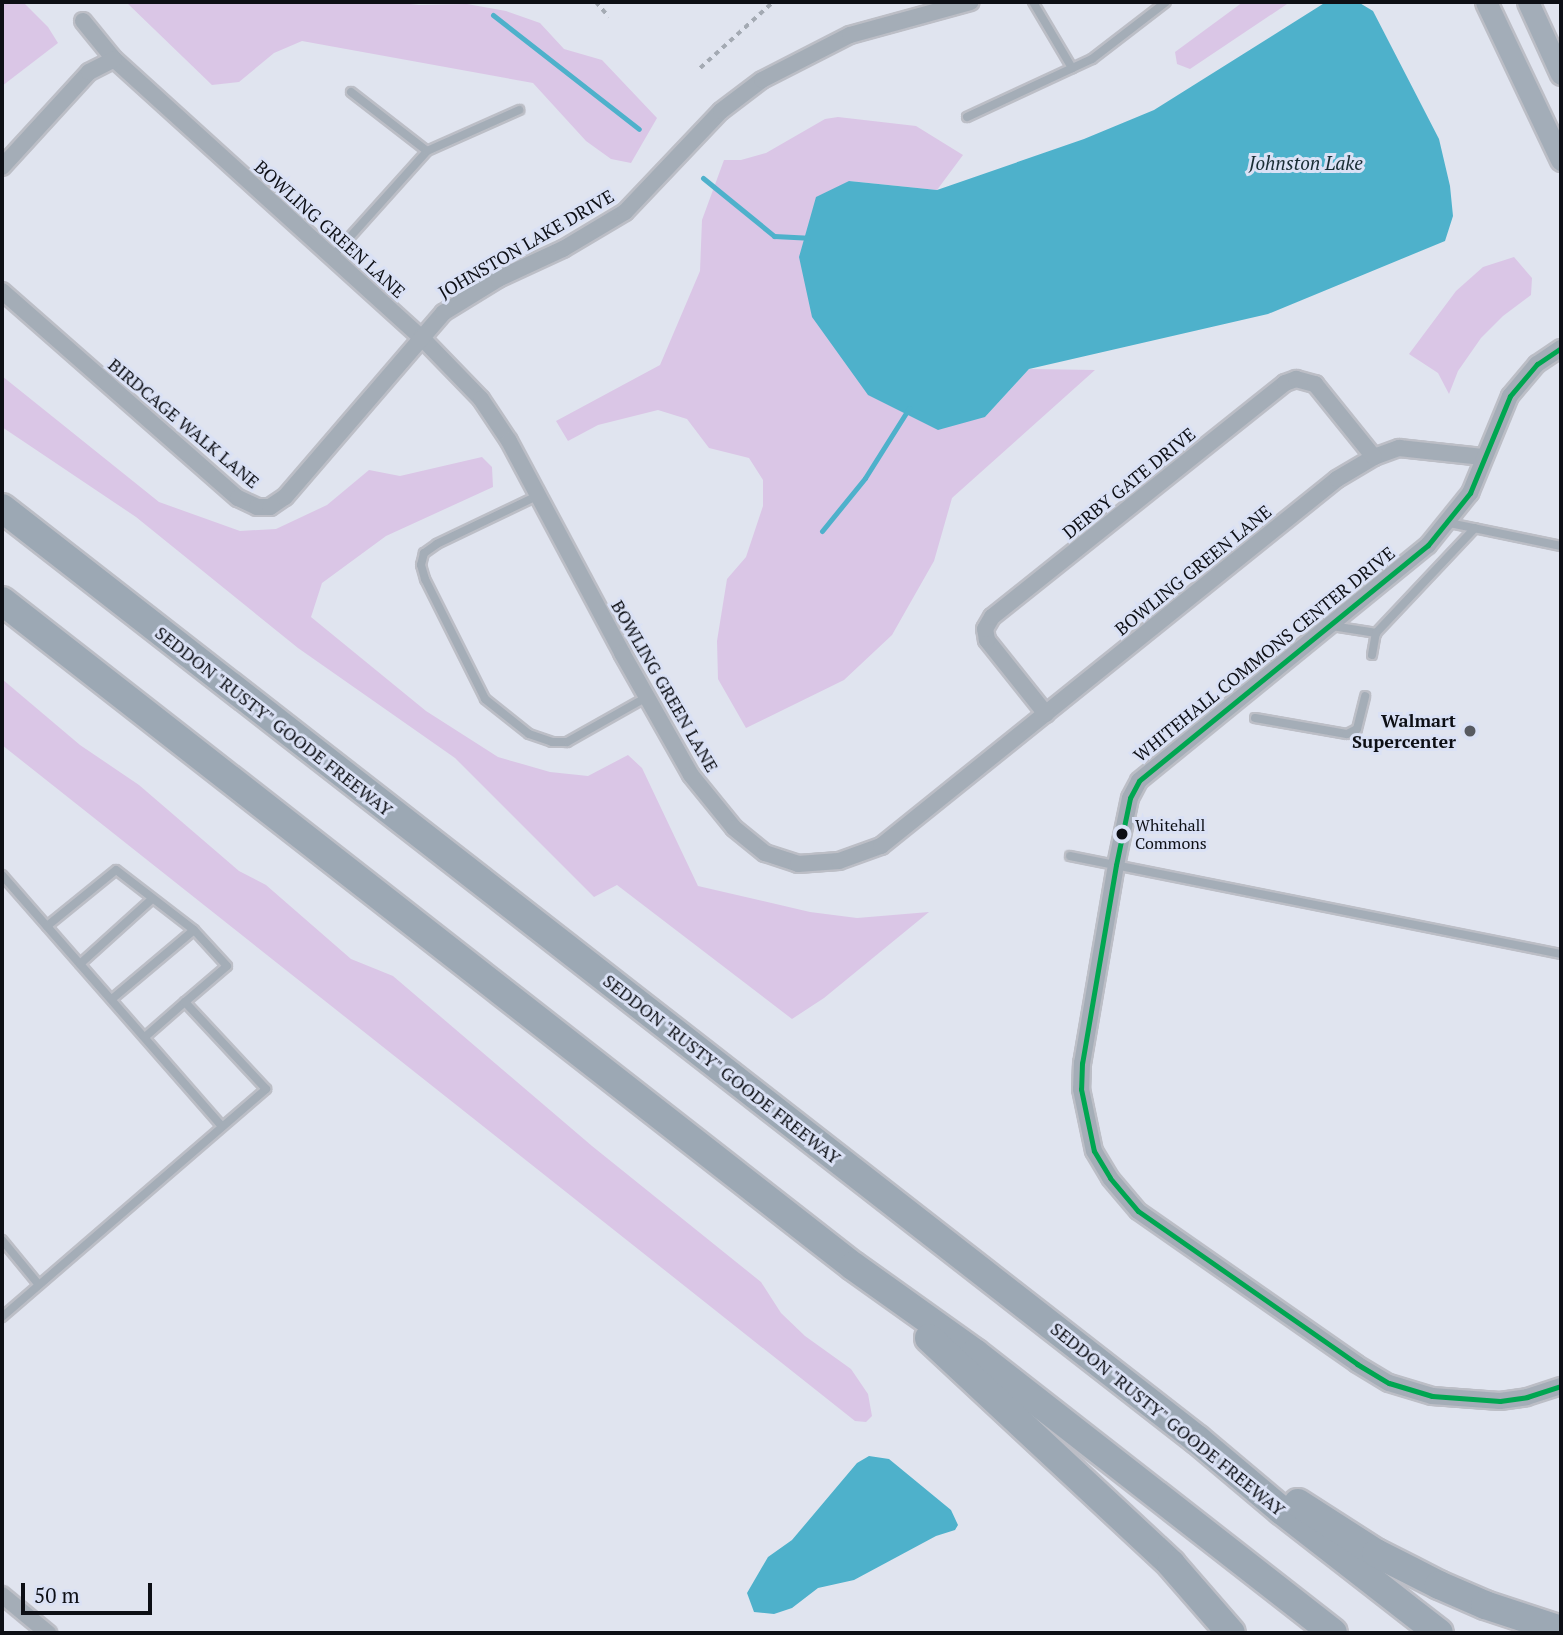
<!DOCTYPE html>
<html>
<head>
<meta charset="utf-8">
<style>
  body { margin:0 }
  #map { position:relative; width:1563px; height:1635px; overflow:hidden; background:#e0e4ef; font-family:"PT Serif",serif }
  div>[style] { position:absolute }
  .green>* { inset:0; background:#dac6e6 }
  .water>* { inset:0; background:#4eb1cb }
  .stream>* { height:5px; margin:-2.5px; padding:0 2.5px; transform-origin:2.5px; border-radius:2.5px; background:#4eb1cb }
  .path>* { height:3.5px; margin-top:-1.75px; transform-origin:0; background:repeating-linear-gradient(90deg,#a4aab3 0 5px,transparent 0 10px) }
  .roads { filter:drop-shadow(2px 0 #bcbec6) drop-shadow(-2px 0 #bcbec6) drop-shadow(0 2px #bcbec6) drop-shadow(0 -2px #bcbec6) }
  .lane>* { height:8px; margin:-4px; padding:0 4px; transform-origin:4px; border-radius:4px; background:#a4adb7 }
  .street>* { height:16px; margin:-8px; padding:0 8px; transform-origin:8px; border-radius:8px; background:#a4adb7 }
  .secondary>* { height:21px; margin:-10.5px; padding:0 10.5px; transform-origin:10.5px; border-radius:10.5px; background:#a3adb8 }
  .highway>* { height:28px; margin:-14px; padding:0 14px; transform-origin:14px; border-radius:14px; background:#9ca8b4 }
  .bus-1>* { height:5px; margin:-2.5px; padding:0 2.5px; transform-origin:2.5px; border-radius:2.5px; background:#00a651 }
  .dots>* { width:19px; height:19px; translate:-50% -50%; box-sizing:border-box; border:4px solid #dae1f5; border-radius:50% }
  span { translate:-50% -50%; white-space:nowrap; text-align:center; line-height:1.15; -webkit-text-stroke:6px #dae1f5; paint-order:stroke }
  .bus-label { font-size:16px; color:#0d0f15 }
  .left { translate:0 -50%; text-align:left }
  .street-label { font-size:18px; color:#0d0f15 }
  .poi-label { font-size:18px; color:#0d0f15; font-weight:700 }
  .right { translate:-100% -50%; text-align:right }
  .water-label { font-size:19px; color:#182c33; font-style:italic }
  .frame { position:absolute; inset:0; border:4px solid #0d0f15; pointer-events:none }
  .scale { position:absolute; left:21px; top:1583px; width:131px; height:32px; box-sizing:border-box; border:4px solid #0d0f15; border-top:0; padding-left:9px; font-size:21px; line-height:24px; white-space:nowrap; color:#0d0f15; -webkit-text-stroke:5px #dae1f5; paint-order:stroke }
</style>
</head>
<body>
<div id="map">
  <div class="green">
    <i style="clip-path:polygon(2px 2px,23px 2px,48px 27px,58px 43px,2px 86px)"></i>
    <i style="clip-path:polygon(126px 2px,392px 2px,419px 5px,467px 4px,506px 11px,540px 23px,564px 49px,602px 60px,657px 118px,631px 163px,611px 159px,586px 141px,533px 83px,302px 41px,274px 53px,239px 82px,212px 85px)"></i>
    <i style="clip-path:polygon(1243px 2px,1290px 2px,1190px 69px,1177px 64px,1175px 52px)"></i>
    <i style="clip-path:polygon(838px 117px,916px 126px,963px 155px,937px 190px,849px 181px,985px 417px,1029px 369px,1095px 370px,952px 498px,934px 561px,892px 635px,844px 680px,746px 728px,718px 679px,717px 641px,727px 579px,746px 557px,763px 506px,763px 480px,749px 458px,709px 448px,687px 419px,658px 410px,598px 425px,568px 441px,556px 421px,660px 365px,700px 271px,702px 220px,724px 160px,741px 160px,766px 153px,825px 119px)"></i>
    <i style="clip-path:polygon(1514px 257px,1532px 278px,1531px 295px,1503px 316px,1481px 338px,1458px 371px,1449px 394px,1438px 373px,1409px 354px,1456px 291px,1483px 267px)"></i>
    <i style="clip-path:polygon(2px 376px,159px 502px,240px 531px,276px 529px,327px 505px,369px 470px,400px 476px,482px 457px,492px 467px,493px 487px,386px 536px,322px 583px,311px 617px,426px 711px,498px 757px,550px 772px,588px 776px,628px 755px,642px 768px,698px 886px,810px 912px,857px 918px,929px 912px,824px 998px,792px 1019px,617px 885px,594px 897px,455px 758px,298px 648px,136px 517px,2px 427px)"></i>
    <i style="clip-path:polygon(2px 679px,80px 745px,139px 785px,239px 871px,266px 885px,351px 959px,393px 976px,592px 1146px,761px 1282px,781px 1313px,805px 1336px,851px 1369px,868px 1394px,872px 1416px,866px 1422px,855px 1421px,2px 745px)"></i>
  </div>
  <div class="water">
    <i style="clip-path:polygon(1326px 2px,1358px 2px,1373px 11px,1439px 139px,1450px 186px,1453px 216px,1445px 241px,1268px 314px,1029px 369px,985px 417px,938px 430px,868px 395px,812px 317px,799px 257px,816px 197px,849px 181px,937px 190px,1084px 139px,1154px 110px)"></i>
    <i style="clip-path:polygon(869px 1456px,889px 1459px,951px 1510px,958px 1525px,955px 1530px,936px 1536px,854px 1580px,818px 1588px,792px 1608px,774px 1614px,754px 1612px,747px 1593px,768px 1557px,792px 1540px,857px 1463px)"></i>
  </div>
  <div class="stream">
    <i style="left:493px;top:15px;width:185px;rotate:38deg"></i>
    <i style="left:703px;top:178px;width:92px;rotate:39.2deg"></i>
    <i style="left:774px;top:236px;width:34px;rotate:3deg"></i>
    <i style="left:822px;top:531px;width:68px;rotate:-50.9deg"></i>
    <i style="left:865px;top:478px;width:83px;rotate:-57.8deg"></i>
  </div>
  <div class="path">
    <i style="left:596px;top:2px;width:20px;rotate:49deg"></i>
    <i style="left:700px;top:68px;width:98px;rotate:-42.1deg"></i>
  </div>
  <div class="roads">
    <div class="lane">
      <i style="left:1033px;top:2px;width:77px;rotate:59.4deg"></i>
      <i style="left:351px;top:92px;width:96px;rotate:37.8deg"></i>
      <i style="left:967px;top:117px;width:138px;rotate:-24.9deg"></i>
      <i style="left:1092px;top:59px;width:93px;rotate:-37.6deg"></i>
      <i style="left:332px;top:257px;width:142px;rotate:-48.1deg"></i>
      <i style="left:427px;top:151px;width:101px;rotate:-24deg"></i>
      <i style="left:537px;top:496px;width:111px;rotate:154.4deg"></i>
      <i style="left:437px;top:544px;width:16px;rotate:145deg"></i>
      <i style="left:424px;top:553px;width:12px;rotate:104deg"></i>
      <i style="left:421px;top:565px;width:15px;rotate:74deg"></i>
      <i style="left:425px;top:579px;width:134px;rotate:63.4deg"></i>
      <i style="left:485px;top:699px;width:56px;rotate:38.5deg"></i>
      <i style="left:529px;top:734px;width:24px;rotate:19deg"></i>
      <i style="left:552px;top:742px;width:15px"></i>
      <i style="left:567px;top:742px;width:92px;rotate:-29.4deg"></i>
      <i style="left:1449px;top:523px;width:114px;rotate:11.6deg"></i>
      <i style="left:1332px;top:626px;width:45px;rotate:9deg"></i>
      <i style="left:1376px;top:633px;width:144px;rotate:-46.7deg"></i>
      <i style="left:1372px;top:655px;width:22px;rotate:-80deg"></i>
      <i style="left:1255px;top:718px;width:93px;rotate:9.9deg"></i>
      <i style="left:1347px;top:734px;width:11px;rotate:-27deg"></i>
      <i style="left:1357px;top:729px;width:34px;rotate:-76deg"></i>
      <i style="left:1070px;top:856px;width:501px;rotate:11.29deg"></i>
      <i style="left:2px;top:875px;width:332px;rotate:48.8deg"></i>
      <i style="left:80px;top:964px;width:97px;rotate:-42.1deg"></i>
      <i style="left:112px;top:999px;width:107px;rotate:-40.1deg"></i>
      <i style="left:145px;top:1037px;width:53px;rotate:-41.2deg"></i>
      <i style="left:2px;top:1240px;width:58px;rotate:50.6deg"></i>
      <i style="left:2px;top:1317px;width:349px;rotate:-40.8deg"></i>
      <i style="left:266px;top:1089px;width:119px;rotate:-133deg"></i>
      <i style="left:185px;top:1002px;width:55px;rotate:-40.6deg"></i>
      <i style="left:227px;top:966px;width:49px;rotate:-132.5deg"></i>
      <i style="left:194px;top:930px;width:98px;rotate:-142.4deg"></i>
      <i style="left:116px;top:870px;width:89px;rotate:140.9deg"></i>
    </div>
    <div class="street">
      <i style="left:83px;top:21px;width:49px;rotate:50.8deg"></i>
      <i style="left:114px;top:59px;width:414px;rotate:42.2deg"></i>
      <i style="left:421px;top:337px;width:86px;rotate:45.9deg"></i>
      <i style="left:481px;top:399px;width:50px;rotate:56.3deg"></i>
      <i style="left:509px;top:441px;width:240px;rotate:61.9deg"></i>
      <i style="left:622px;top:653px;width:140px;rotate:60.5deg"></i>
      <i style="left:691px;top:775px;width:68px;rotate:50.9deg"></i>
      <i style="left:734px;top:828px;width:40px;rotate:39deg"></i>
      <i style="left:765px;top:853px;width:35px;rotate:18deg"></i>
      <i style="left:798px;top:864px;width:41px;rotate:-4.2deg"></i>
      <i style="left:839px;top:861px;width:45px;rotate:-19.7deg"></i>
      <i style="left:881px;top:846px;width:585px;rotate:-38.83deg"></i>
      <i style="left:1337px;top:479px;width:43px;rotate:-30.7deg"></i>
      <i style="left:1374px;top:457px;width:27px;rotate:-20deg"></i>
      <i style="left:1399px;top:448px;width:84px;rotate:6.1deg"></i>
      <i style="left:2px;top:167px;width:129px;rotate:-47.5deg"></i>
      <i style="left:89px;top:72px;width:28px;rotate:-27deg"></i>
      <i style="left:2px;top:291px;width:314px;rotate:41.3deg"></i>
      <i style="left:238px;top:498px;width:21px;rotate:25deg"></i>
      <i style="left:257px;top:507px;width:13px"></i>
      <i style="left:270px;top:507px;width:18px;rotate:-34deg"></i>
      <i style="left:285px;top:497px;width:243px;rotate:-49.3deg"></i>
      <i style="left:443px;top:313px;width:65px;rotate:-31.7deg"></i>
      <i style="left:498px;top:279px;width:72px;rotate:-24.8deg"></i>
      <i style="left:563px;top:249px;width:72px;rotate:-30.8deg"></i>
      <i style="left:625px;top:212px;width:139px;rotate:-46.5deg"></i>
      <i style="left:721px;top:111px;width:51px;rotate:-37.1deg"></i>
      <i style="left:762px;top:80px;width:99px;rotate:-27.1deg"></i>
      <i style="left:850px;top:35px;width:125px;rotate:-15.3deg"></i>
      <i style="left:1561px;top:348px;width:29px;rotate:146deg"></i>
      <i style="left:1537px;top:364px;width:42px;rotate:130.2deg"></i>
      <i style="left:1510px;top:396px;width:105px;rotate:112.4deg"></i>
      <i style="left:1470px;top:493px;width:67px;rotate:128.9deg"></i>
      <i style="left:1428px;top:545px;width:373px;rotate:140.8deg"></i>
      <i style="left:1139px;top:781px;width:19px;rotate:118deg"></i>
      <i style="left:1130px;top:798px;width:68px;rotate:101.8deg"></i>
      <i style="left:1116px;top:865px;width:201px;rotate:99.7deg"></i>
      <i style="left:1082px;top:1063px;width:26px;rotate:92deg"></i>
      <i style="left:1081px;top:1089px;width:63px;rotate:78.2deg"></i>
      <i style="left:1094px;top:1151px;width:31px;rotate:59deg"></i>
      <i style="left:1110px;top:1178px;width:43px;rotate:49.7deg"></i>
      <i style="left:1138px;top:1211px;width:267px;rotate:34.9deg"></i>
      <i style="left:1357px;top:1364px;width:37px;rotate:31deg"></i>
      <i style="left:1389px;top:1383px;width:45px;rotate:16.8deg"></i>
      <i style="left:1432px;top:1396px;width:68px;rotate:4.2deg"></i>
      <i style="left:1500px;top:1401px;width:27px;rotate:-8deg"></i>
      <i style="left:1527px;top:1397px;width:36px;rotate:-18deg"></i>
      <i style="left:1046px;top:714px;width:95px;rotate:-128.6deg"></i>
      <i style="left:987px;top:640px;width:11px;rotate:-100deg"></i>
      <i style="left:985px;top:629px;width:14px;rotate:-60deg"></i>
      <i style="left:992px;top:617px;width:375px;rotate:-38.6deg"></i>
      <i style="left:1285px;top:383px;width:12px;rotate:-20deg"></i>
      <i style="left:1296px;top:379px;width:20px;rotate:15deg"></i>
      <i style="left:1315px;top:384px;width:94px;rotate:51.1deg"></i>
      <i style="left:2px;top:1595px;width:60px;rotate:39.6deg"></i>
    </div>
    <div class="secondary">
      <i style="left:1486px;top:2px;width:175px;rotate:64.6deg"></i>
      <i style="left:1528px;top:2px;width:79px;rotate:65.4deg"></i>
    </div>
    <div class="highway">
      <i style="left:2px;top:508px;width:1516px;rotate:37.93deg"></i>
      <i style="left:1198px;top:1440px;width:109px;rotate:40.1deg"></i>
      <i style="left:1281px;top:1510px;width:200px;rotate:37.9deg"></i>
      <i style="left:2px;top:601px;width:1080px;rotate:38.01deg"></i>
      <i style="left:853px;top:1266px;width:150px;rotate:35.5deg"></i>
      <i style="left:975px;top:1353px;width:454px;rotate:38deg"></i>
      <i style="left:929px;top:1338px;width:331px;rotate:43deg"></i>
      <i style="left:1171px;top:1564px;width:91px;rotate:49deg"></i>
      <i style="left:1298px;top:1503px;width:93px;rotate:32.7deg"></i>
      <i style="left:1376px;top:1553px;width:71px;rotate:26.9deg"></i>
      <i style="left:1439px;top:1585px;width:50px;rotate:23.5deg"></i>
      <i style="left:1485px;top:1605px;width:80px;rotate:18.2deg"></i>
    </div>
  </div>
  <div class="bus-1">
    <i style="left:1561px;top:348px;width:29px;rotate:146deg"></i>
    <i style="left:1537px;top:364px;width:42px;rotate:130.2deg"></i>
    <i style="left:1510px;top:396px;width:105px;rotate:112.4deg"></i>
    <i style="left:1470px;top:493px;width:67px;rotate:128.9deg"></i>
    <i style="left:1428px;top:545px;width:373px;rotate:140.8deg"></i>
    <i style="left:1139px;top:781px;width:19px;rotate:118deg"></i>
    <i style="left:1130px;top:798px;width:68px;rotate:101.8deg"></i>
    <i style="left:1116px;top:865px;width:201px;rotate:99.7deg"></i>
    <i style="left:1082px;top:1063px;width:26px;rotate:92deg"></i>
    <i style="left:1081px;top:1089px;width:63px;rotate:78.2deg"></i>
    <i style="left:1094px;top:1151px;width:31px;rotate:59deg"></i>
    <i style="left:1110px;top:1178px;width:43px;rotate:49.7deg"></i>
    <i style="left:1138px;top:1211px;width:267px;rotate:34.9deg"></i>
    <i style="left:1357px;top:1364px;width:37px;rotate:31deg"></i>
    <i style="left:1389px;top:1383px;width:45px;rotate:16.8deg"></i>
    <i style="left:1432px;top:1396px;width:68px;rotate:4.2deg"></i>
    <i style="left:1500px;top:1401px;width:27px;rotate:-8deg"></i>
    <i style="left:1527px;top:1397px;width:36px;rotate:-18deg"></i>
  </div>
  <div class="dots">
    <i style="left:1470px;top:731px;background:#575a61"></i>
    <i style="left:1122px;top:834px;background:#0d0f15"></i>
  </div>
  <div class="bus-label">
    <span class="left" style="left:1135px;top:834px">Whitehall<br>Commons</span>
  </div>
  <div class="street-label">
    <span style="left:330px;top:229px;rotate:42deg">BOWLING GREEN LANE</span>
    <span style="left:526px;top:244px;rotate:-30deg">JOHNSTON LAKE DRIVE</span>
    <span style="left:184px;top:423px;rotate:40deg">BIRDCAGE WALK LANE</span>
    <span style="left:1129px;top:483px;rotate:-39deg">DERBY GATE DRIVE</span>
    <span style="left:1193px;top:570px;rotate:-39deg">BOWLING GREEN LANE</span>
    <span style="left:1264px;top:654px;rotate:-39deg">WHITEHALL COMMONS CENTER DRIVE</span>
    <span style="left:665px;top:686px;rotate:60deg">BOWLING GREEN LANE</span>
    <span style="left:274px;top:721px;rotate:38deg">SEDDON "RUSTY" GOODE FREEWAY</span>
    <span style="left:722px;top:1069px;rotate:38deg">SEDDON "RUSTY" GOODE FREEWAY</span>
    <span style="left:1168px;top:1419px;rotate:39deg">SEDDON "RUSTY" GOODE FREEWAY</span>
  </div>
  <div class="poi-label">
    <span class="right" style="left:1456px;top:731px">Walmart<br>Supercenter</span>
  </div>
  <div class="water-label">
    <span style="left:1306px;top:163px">Johnston Lake</span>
  </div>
  <div class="frame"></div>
  <div class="scale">50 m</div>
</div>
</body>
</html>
